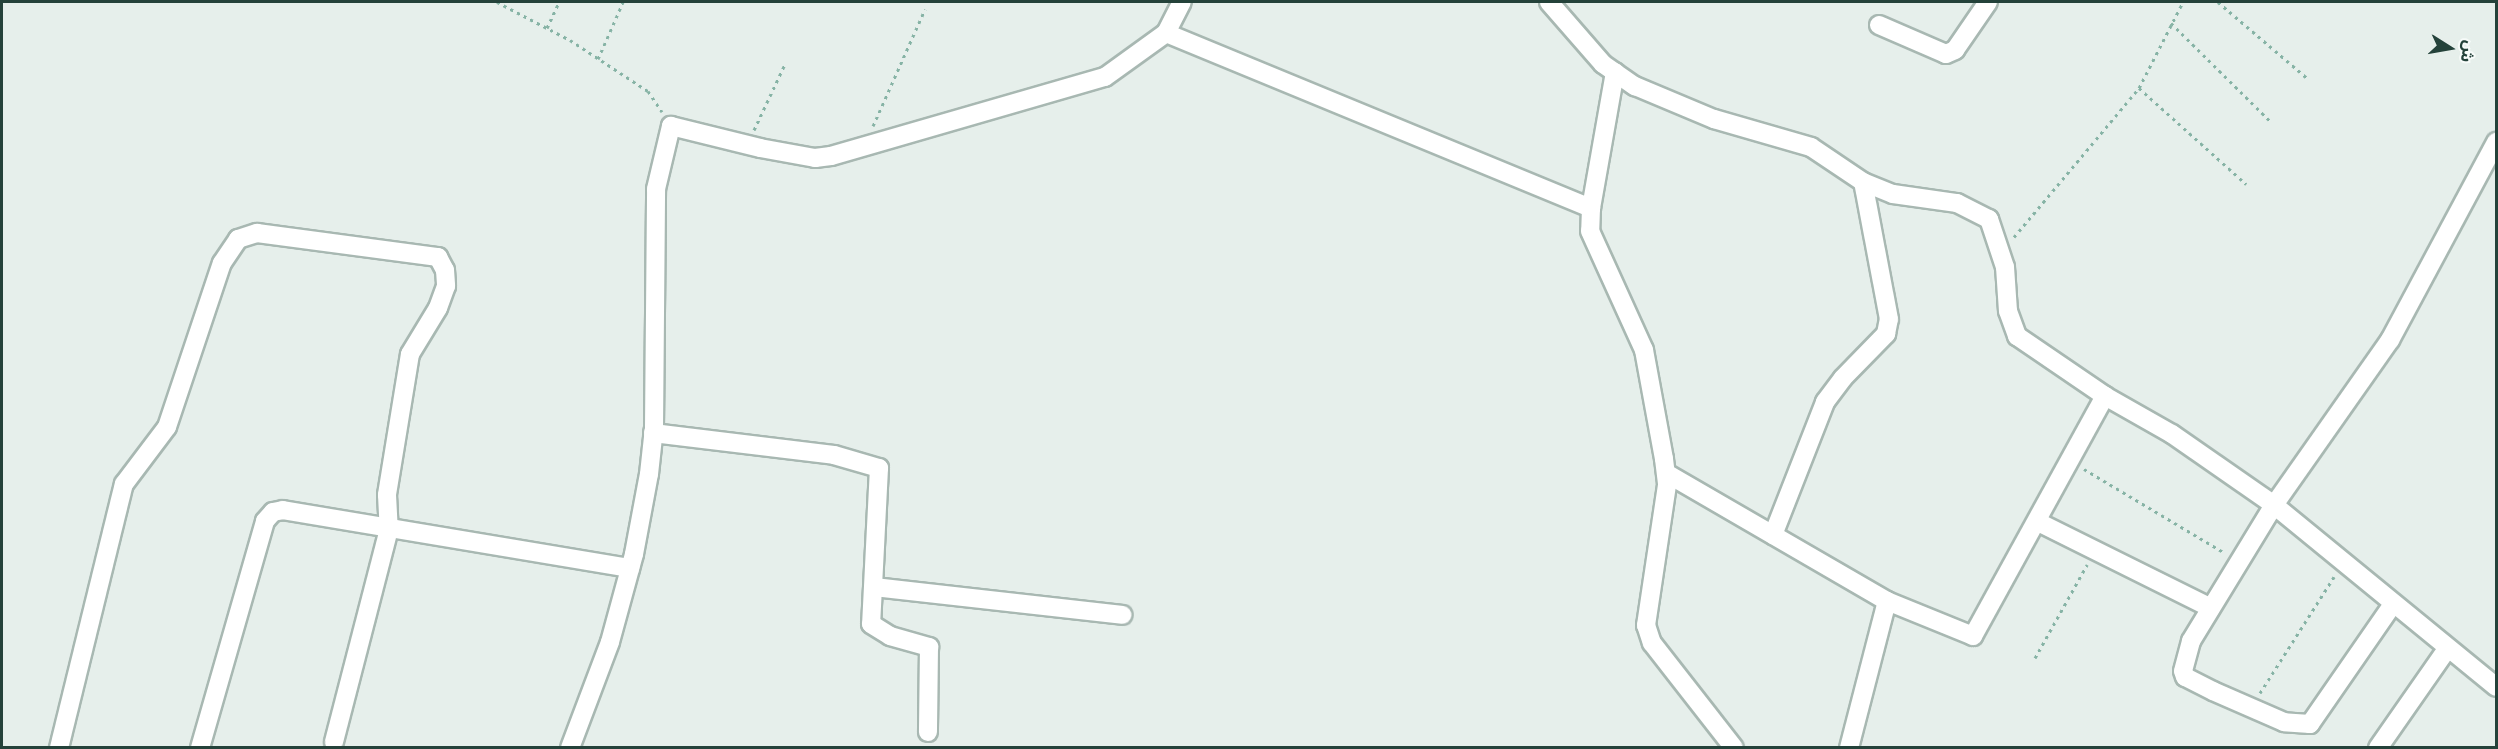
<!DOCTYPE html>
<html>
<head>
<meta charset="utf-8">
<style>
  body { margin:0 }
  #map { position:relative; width:2498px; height:749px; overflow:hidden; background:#e6efeb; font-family:Roboto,"Noto Sans Arabic",sans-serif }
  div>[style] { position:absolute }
  .path>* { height:3px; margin-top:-1.5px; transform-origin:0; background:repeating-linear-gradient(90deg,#86b3a5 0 3px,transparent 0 7.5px) }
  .roads { filter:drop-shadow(2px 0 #a8b8b2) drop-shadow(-2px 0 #a8b8b2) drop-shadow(0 2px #a8b8b2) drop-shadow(0 -2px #a8b8b2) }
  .minor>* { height:18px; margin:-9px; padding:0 9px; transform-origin:9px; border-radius:9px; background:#fff }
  span { translate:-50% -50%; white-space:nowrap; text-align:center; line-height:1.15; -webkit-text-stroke:4.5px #f7fbf9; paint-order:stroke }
  .frame { position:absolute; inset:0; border:3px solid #24423a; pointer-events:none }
  .north { position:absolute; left:2420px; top:18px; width:60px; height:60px; -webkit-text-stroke:4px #f7fbf9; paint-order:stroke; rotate:101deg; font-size:16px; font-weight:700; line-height:24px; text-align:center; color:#24423a }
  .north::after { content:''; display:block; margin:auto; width:21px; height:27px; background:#24423a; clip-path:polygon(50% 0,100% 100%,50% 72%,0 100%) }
</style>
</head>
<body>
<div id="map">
  <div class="path">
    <i style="left:497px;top:2px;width:82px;rotate:27.5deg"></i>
    <i style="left:570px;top:40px;width:93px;rotate:33.2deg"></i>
    <i style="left:648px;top:91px;width:25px;rotate:56deg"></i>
    <i style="left:2218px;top:2px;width:117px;rotate:40.5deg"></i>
    <i style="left:2171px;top:23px;width:139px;rotate:44.7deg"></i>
    <i style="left:547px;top:28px;width:29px;rotate:-65deg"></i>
    <i style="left:598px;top:59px;width:62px;rotate:-66.3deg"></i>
    <i style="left:2139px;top:88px;width:144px;rotate:41.9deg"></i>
    <i style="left:873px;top:126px;width:128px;rotate:-66deg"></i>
    <i style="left:754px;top:130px;width:73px;rotate:-64.8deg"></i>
    <i style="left:2014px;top:237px;width:194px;rotate:-50deg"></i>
    <i style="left:2139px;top:88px;width:97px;rotate:-62.9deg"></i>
    <i style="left:2084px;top:469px;width:164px;rotate:30.8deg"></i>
    <i style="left:2035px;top:658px;width:107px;rotate:-60.8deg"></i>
    <i style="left:2260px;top:693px;width:138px;rotate:-57.5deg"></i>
  </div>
  <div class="roads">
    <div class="minor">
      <i style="left:1549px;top:2px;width:82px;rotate:48.9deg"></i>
      <i style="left:1603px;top:64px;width:39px;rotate:35deg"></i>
      <i style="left:1635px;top:86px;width:86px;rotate:22.7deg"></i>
      <i style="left:1714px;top:119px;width:101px;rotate:16.1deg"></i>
      <i style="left:1811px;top:147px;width:63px;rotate:33.9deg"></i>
      <i style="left:1863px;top:182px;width:32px;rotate:22deg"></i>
      <i style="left:1893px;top:194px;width:65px;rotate:8deg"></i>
      <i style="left:1957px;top:203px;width:36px;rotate:27deg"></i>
      <i style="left:1989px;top:219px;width:51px;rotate:71.6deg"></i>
      <i style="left:2005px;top:267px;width:44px;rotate:86.1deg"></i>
      <i style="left:2008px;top:311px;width:27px;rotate:70deg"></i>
      <i style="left:2017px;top:336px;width:107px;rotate:34.3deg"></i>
      <i style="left:2105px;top:396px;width:77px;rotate:29.6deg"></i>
      <i style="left:2172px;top:434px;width:124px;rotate:34.8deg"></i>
      <i style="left:2274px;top:505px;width:287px;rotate:39.3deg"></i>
      <i style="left:1879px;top:25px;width:73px;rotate:23.4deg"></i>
      <i style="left:1946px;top:54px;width:10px;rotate:-24deg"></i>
      <i style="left:1955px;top:50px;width:58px;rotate:-55.5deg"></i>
      <i style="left:1166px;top:33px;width:460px;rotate:22.4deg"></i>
      <i style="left:1615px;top:72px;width:138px;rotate:100deg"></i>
      <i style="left:1591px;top:208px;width:23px;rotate:92deg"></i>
      <i style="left:1590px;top:231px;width:131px;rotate:65.6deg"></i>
      <i style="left:1644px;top:350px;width:111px;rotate:79.6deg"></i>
      <i style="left:1664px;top:459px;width:26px;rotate:83deg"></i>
      <i style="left:1667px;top:485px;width:142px;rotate:98.5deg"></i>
      <i style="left:1646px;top:625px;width:19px;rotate:72deg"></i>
      <i style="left:1652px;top:643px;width:133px;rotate:52deg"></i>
      <i style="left:653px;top:433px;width:182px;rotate:6.9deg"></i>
      <i style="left:834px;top:455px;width:47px;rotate:16.1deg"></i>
      <i style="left:879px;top:468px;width:156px;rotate:92.9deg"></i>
      <i style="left:871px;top:624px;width:22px;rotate:32deg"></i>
      <i style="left:890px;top:636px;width:41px;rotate:15.8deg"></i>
      <i style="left:929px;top:647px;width:85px;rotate:90.7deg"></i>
      <i style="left:1666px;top:473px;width:255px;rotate:30.1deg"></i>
      <i style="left:2038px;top:522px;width:193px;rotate:26.4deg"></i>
      <i style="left:1773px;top:535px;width:143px;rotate:-68.6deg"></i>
      <i style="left:1825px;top:402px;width:30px;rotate:-53deg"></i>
      <i style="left:1843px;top:378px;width:62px;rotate:-45.7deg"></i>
      <i style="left:1886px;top:334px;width:15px;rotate:-79deg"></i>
      <i style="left:1889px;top:319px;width:139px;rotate:-100.7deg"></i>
      <i style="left:874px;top:587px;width:250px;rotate:6.4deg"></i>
      <i style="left:2393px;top:604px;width:146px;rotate:124.7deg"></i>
      <i style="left:2310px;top:724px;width:26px;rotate:-176deg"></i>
      <i style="left:2284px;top:722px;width:77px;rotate:-156.4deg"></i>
      <i style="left:2213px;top:691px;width:31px;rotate:-153deg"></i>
      <i style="left:2185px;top:677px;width:6px;rotate:-108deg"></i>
      <i style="left:2183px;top:671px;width:31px;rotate:-75deg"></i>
      <i style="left:2191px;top:641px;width:159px;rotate:-58.6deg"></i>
      <i style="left:2274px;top:505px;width:202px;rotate:-54.9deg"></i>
      <i style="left:2390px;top:340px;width:225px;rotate:-61.8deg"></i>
      <i style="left:59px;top:748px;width:272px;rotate:-76.2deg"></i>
      <i style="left:124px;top:484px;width:71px;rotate:-53deg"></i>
      <i style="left:167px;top:427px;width:173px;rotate:-71.5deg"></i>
      <i style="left:222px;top:263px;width:29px;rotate:-56deg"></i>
      <i style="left:238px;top:239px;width:20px;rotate:-18deg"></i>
      <i style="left:257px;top:233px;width:183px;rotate:7.6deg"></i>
      <i style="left:438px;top:257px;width:15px;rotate:62deg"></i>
      <i style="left:445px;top:270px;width:16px;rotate:86deg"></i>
      <i style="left:446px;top:286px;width:23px;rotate:110deg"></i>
      <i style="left:438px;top:308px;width:54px;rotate:121.3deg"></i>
      <i style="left:410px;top:354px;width:143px;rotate:99.3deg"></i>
      <i style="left:387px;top:495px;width:34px;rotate:87deg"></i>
      <i style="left:389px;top:529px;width:220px;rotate:104.5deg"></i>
      <i style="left:200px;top:748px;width:236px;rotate:-74deg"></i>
      <i style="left:265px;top:521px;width:12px;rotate:-48deg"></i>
      <i style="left:273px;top:512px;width:10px;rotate:-11deg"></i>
      <i style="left:283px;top:510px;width:352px;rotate:9.5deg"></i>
      <i style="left:570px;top:748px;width:113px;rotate:-69.3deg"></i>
      <i style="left:610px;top:642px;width:91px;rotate:-74.7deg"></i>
      <i style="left:634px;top:554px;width:81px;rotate:-79.4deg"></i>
      <i style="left:649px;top:474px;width:46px;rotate:-83.8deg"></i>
      <i style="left:654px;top:428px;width:239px;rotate:-89.5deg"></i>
      <i style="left:656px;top:189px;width:65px;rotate:-76.6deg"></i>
      <i style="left:671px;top:126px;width:92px;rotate:13.9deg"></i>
      <i style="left:760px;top:148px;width:56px;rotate:10.3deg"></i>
      <i style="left:815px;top:158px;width:16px;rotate:-7deg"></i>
      <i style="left:831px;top:156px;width:285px;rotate:-16.1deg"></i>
      <i style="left:1105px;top:77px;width:75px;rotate:-35.8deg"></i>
      <i style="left:1166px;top:33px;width:35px;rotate:-63deg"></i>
      <i style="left:1849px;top:748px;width:152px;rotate:-75.5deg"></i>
      <i style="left:1887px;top:601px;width:93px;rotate:22.1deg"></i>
      <i style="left:1973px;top:636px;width:274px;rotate:-61.2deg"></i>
      <i style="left:2378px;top:748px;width:121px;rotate:-55.1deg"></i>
    </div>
  </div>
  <div class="frame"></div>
  <div class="north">ش</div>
</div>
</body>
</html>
